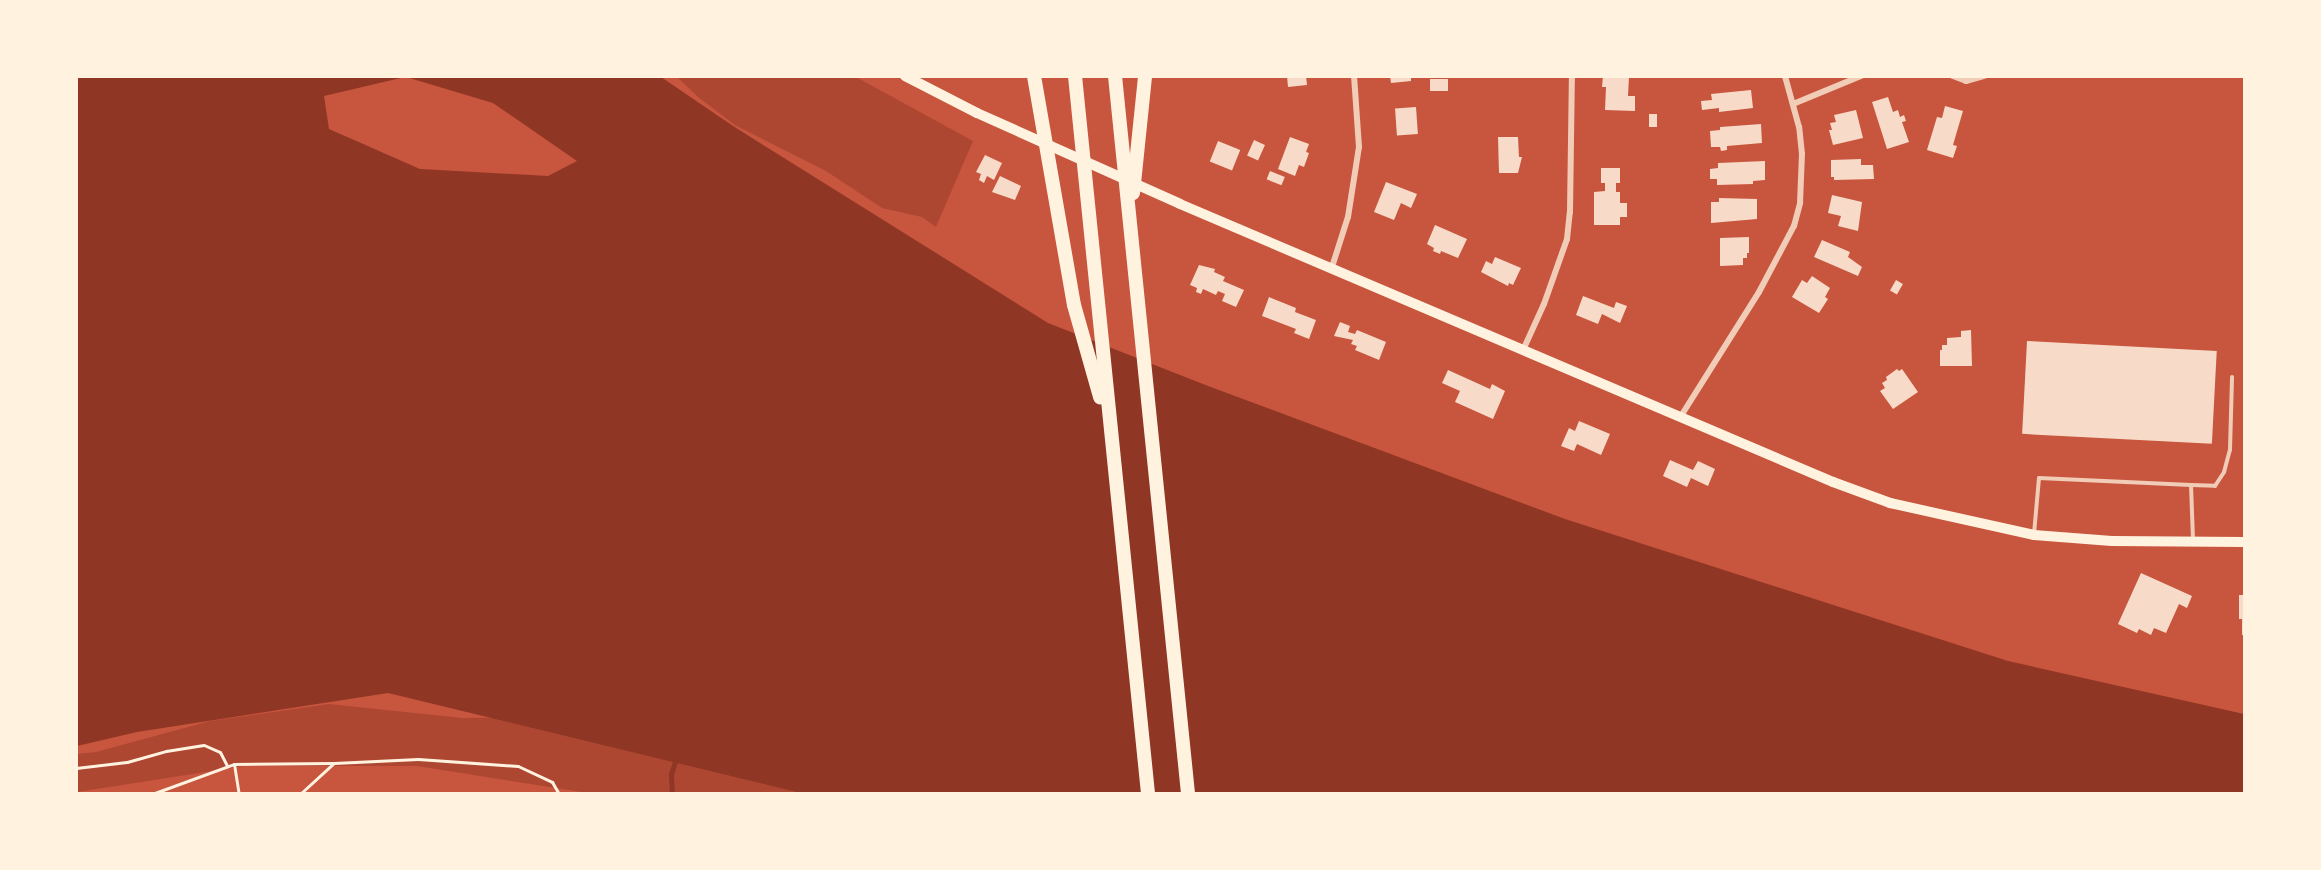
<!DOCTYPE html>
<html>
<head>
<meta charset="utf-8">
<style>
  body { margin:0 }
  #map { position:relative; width:2321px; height:870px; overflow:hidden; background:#c8553d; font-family:Inter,sans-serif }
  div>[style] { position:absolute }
  .green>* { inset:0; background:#ae4732 }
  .water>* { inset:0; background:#8f3625 }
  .stream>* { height:5px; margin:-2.5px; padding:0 2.5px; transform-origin:2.5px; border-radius:2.5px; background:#8f3625 }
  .building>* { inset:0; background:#f7dbc8; transform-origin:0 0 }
  .path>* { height:3px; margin:-1.5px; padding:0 1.5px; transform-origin:1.5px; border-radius:1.5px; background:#fff3e0 }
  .service>* { height:4px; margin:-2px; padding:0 2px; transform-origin:2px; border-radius:2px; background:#f1ccb7 }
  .minor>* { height:6px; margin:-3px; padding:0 3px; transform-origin:3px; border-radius:3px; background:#f1ccb7 }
  .secondary>* { height:10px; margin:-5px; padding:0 5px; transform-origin:5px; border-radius:5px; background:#fff3e0 }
  .motorway>* { height:14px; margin:-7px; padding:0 7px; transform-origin:7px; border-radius:7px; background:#fff3e0 }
  span { translate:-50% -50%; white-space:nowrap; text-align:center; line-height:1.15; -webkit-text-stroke:4.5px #fff3e0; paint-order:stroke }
  .frame { position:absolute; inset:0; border:78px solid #fff3e0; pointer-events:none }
</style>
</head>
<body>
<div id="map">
  <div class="green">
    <i style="clip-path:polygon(677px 77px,856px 77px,973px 141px,936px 227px,922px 217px,882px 208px,826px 171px,735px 125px,698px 97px)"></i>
    <i style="clip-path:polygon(329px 704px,462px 718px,566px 717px,891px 793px,594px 794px,417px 766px,244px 766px,77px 792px,77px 754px,96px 752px,210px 721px)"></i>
  </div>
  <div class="water">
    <i style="clip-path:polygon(76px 77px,405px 77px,324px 96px,329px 129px,420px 169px,548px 176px,577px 161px,493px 103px,406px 77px,661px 77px,733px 126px,1048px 323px,1208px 386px,1565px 519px,2008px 661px,2244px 714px,2244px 793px,805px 794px,388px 693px,137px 732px,77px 746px)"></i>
  </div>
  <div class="stream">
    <i style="left:672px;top:794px;width:20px;rotate:-93deg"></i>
    <i style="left:671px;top:774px;width:13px;rotate:-72deg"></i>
  </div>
  <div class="building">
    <i style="clip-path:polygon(1287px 76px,1306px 76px,1307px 85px,1288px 87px)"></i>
    <i style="clip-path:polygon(1390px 76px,1411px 76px,1411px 81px,1391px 83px)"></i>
    <i style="clip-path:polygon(1603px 76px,1629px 77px,1628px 96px,1635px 96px,1635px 111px,1605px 110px,1606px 87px,1602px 87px)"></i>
    <i style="left:1448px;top:79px;width:12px;height:18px;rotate:90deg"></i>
    <i style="clip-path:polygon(1751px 90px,1753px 108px,1719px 112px,1719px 108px,1702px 110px,1701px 101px,1712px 100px,1711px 94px)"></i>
    <i style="clip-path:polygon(1888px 97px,1893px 112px,1898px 110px,1900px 117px,1904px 115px,1906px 121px,1902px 122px,1909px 142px,1887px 149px,1872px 102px)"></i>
    <i style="clip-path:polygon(1945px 106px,1963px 111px,1953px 145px,1957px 146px,1953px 158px,1927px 150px,1937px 117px,1942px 118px)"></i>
    <i style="left:1416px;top:107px;width:27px;height:21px;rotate:86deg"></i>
    <i style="clip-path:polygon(1856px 110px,1863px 138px,1833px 145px,1829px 130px,1832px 130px,1830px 123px,1836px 122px,1834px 115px)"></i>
    <i style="left:1649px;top:114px;width:8px;height:13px"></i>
    <i style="clip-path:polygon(1761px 124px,1762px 143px,1727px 146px,1727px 150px,1721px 151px,1720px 147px,1711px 147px,1710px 131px,1720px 130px,1720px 127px)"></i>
    <i style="clip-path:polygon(1290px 137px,1309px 144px,1306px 152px,1309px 153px,1304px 167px,1299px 165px,1295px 176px,1278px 169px)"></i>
    <i style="clip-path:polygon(1498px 137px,1518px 137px,1519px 157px,1522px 157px,1518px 173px,1499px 173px)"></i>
    <i style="left:1254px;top:140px;width:12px;height:17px;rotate:24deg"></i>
    <i style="left:1218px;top:141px;width:24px;height:22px;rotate:22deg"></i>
    <i style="clip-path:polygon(985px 155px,1002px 163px,994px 180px,987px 176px,984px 183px,979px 180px,981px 174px,976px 172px)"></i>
    <i style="clip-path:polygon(1861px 159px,1861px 165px,1873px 165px,1874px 179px,1834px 180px,1834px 177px,1831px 177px,1831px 160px)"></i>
    <i style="clip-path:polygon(1765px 161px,1765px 180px,1753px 181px,1753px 184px,1717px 185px,1717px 179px,1710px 179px,1710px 169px,1718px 168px,1718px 163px)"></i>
    <i style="clip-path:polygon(1601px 168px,1620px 168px,1620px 183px,1616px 183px,1616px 192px,1620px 192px,1620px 203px,1627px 203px,1627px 217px,1620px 217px,1620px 225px,1594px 225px,1594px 192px,1605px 191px,1605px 183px,1601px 183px)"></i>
    <i style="left:1270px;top:171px;width:16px;height:9px;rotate:22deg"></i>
    <i style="clip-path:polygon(1000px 176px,1021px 186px,1015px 200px,992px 192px)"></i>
    <i style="clip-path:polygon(1386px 182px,1417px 194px,1411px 208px,1401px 203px,1394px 220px,1374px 212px)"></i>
    <i style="clip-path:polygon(1832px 195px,1862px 202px,1858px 231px,1838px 226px,1841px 216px,1828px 213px)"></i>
    <i style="clip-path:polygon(1719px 198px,1757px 199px,1757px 219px,1711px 223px,1711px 202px,1719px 202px)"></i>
    <i style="clip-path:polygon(1435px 225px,1467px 239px,1458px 258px,1441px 251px,1440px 254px,1433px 251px,1434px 248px,1427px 244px)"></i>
    <i style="clip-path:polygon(1749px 237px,1749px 253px,1747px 253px,1747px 258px,1743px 258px,1743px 265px,1720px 266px,1720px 238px)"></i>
    <i style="clip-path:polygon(1822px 240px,1850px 252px,1848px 257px,1862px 267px,1858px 276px,1814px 257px)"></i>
    <i style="clip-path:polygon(1495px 257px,1521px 268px,1513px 285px,1509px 283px,1508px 286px,1481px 272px,1486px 261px,1492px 264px)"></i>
    <i style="clip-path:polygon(1199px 265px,1215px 269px,1214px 272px,1225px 277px,1223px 281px,1244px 290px,1236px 307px,1222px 301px,1225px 294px,1218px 291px,1216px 295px,1203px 289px,1201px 294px,1196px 292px,1197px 288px,1190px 285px)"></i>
    <i style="clip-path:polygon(1812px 276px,1830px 288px,1825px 297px,1828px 299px,1819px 313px,1792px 297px,1802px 280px,1807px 283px)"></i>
    <i style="left:1896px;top:280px;width:8px;height:12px;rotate:30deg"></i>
    <i style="clip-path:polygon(1583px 296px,1614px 308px,1616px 302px,1627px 306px,1620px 323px,1602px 314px,1598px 324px,1576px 315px)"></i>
    <i style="clip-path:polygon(1269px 297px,1296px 308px,1295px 312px,1316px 320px,1309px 339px,1294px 333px,1296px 329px,1262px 316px)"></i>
    <i style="clip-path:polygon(1340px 322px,1350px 326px,1348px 332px,1355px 334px,1357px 330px,1386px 342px,1379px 360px,1355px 350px,1357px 346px,1351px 344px,1353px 340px,1334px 336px)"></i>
    <i style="clip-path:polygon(1971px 330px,1972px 366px,1940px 366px,1940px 350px,1942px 350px,1942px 345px,1947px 345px,1947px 338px,1961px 337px,1961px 331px)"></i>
    <i style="left:2027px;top:341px;width:190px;height:93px;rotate:3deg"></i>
    <i style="clip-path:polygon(1897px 369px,1899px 371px,1902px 369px,1918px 392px,1893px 409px,1880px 391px,1885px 388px,1882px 383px,1887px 380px,1886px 377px)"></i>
    <i style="clip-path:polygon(1448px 370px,1490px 389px,1492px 384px,1505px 391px,1493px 419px,1455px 402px,1460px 391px,1442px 383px)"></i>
    <i style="clip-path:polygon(1579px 421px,1610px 434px,1601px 455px,1577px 444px,1574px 451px,1561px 446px,1569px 428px,1575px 431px)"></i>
    <i style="clip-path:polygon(1670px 460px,1693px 470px,1698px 461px,1715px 469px,1708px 486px,1691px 478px,1687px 487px,1663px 476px)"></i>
    <i style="clip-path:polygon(2141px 573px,2192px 596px,2187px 608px,2179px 604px,2166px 633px,2154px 628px,2151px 635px,2139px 629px,2137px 633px,2118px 624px)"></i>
    <i style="clip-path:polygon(2239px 595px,2244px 595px,2244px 635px,2242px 635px,2242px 619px,2239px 619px)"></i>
  </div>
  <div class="path">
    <i style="left:234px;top:764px;width:30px;rotate:81deg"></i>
    <i style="left:76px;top:768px;width:51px;rotate:-6.7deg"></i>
    <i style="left:127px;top:762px;width:41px;rotate:-15.8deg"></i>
    <i style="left:166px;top:751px;width:38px;rotate:-9deg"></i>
    <i style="left:204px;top:745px;width:17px;rotate:24deg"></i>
    <i style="left:220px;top:752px;width:16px;rotate:63deg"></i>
    <i style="left:152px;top:794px;width:87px;rotate:-20.1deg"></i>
    <i style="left:234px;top:764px;width:100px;rotate:-0.6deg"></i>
    <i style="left:334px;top:763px;width:84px;rotate:-2.7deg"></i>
    <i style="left:418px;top:759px;width:100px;rotate:4deg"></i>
    <i style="left:518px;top:766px;width:38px;rotate:25deg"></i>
    <i style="left:552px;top:782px;width:14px;rotate:60deg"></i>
    <i style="left:300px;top:794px;width:46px;rotate:-42.4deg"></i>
  </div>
  <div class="service">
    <i style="left:2191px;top:485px;width:24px;rotate:2deg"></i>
    <i style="left:2215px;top:486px;width:17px;rotate:-57deg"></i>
    <i style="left:2224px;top:472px;width:23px;rotate:-75deg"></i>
    <i style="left:2230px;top:450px;width:73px;rotate:-88.4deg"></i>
    <i style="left:2034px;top:534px;width:56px;rotate:-84.9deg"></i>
    <i style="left:2039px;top:478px;width:152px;rotate:2.6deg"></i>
    <i style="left:2191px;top:485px;width:54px;rotate:87.9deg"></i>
  </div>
  <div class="minor">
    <i style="left:1953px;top:76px;width:14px;rotate:21deg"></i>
    <i style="left:1966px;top:81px;width:19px;rotate:-16deg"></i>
    <i style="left:1793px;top:104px;width:74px;rotate:-22.4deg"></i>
    <i style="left:1332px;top:267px;width:52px;rotate:-72.3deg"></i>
    <i style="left:1348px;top:217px;width:71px;rotate:-81.1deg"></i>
    <i style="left:1359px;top:147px;width:71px;rotate:-94deg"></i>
    <i style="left:1524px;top:348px;width:48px;rotate:-65.6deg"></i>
    <i style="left:1544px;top:304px;width:69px;rotate:-70.5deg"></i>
    <i style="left:1567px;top:239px;width:27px;rotate:-84deg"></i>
    <i style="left:1570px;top:212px;width:136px;rotate:-89.2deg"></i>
    <i style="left:1681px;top:416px;width:146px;rotate:-57.8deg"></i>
    <i style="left:1759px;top:292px;width:75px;rotate:-62.1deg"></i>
    <i style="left:1794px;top:226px;width:24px;rotate:-75deg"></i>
    <i style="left:1800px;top:203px;width:49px;rotate:-87.7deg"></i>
    <i style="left:1802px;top:154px;width:27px;rotate:-96deg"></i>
    <i style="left:1799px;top:127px;width:53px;rotate:-105.4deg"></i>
  </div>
  <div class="secondary">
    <i style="left:905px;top:76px;width:81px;rotate:27.2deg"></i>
    <i style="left:977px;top:113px;width:222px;rotate:24.1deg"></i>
    <i style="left:1180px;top:204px;width:710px;rotate:23.06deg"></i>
    <i style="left:1833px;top:482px;width:61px;rotate:20.2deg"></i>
    <i style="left:1890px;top:503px;width:148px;rotate:12.5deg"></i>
    <i style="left:2034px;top:535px;width:78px;rotate:4.4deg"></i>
    <i style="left:2112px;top:541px;width:132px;rotate:0.4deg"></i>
  </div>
  <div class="motorway">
    <i style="left:1034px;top:76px;width:232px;rotate:80.1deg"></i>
    <i style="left:1074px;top:305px;width:96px;rotate:74.2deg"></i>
    <i style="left:1075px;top:76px;width:722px;rotate:84.19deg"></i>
    <i style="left:1115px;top:76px;width:722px;rotate:84.19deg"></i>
    <i style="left:1133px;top:193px;width:118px;rotate:-84.1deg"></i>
  </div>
  <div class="frame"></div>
</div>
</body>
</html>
